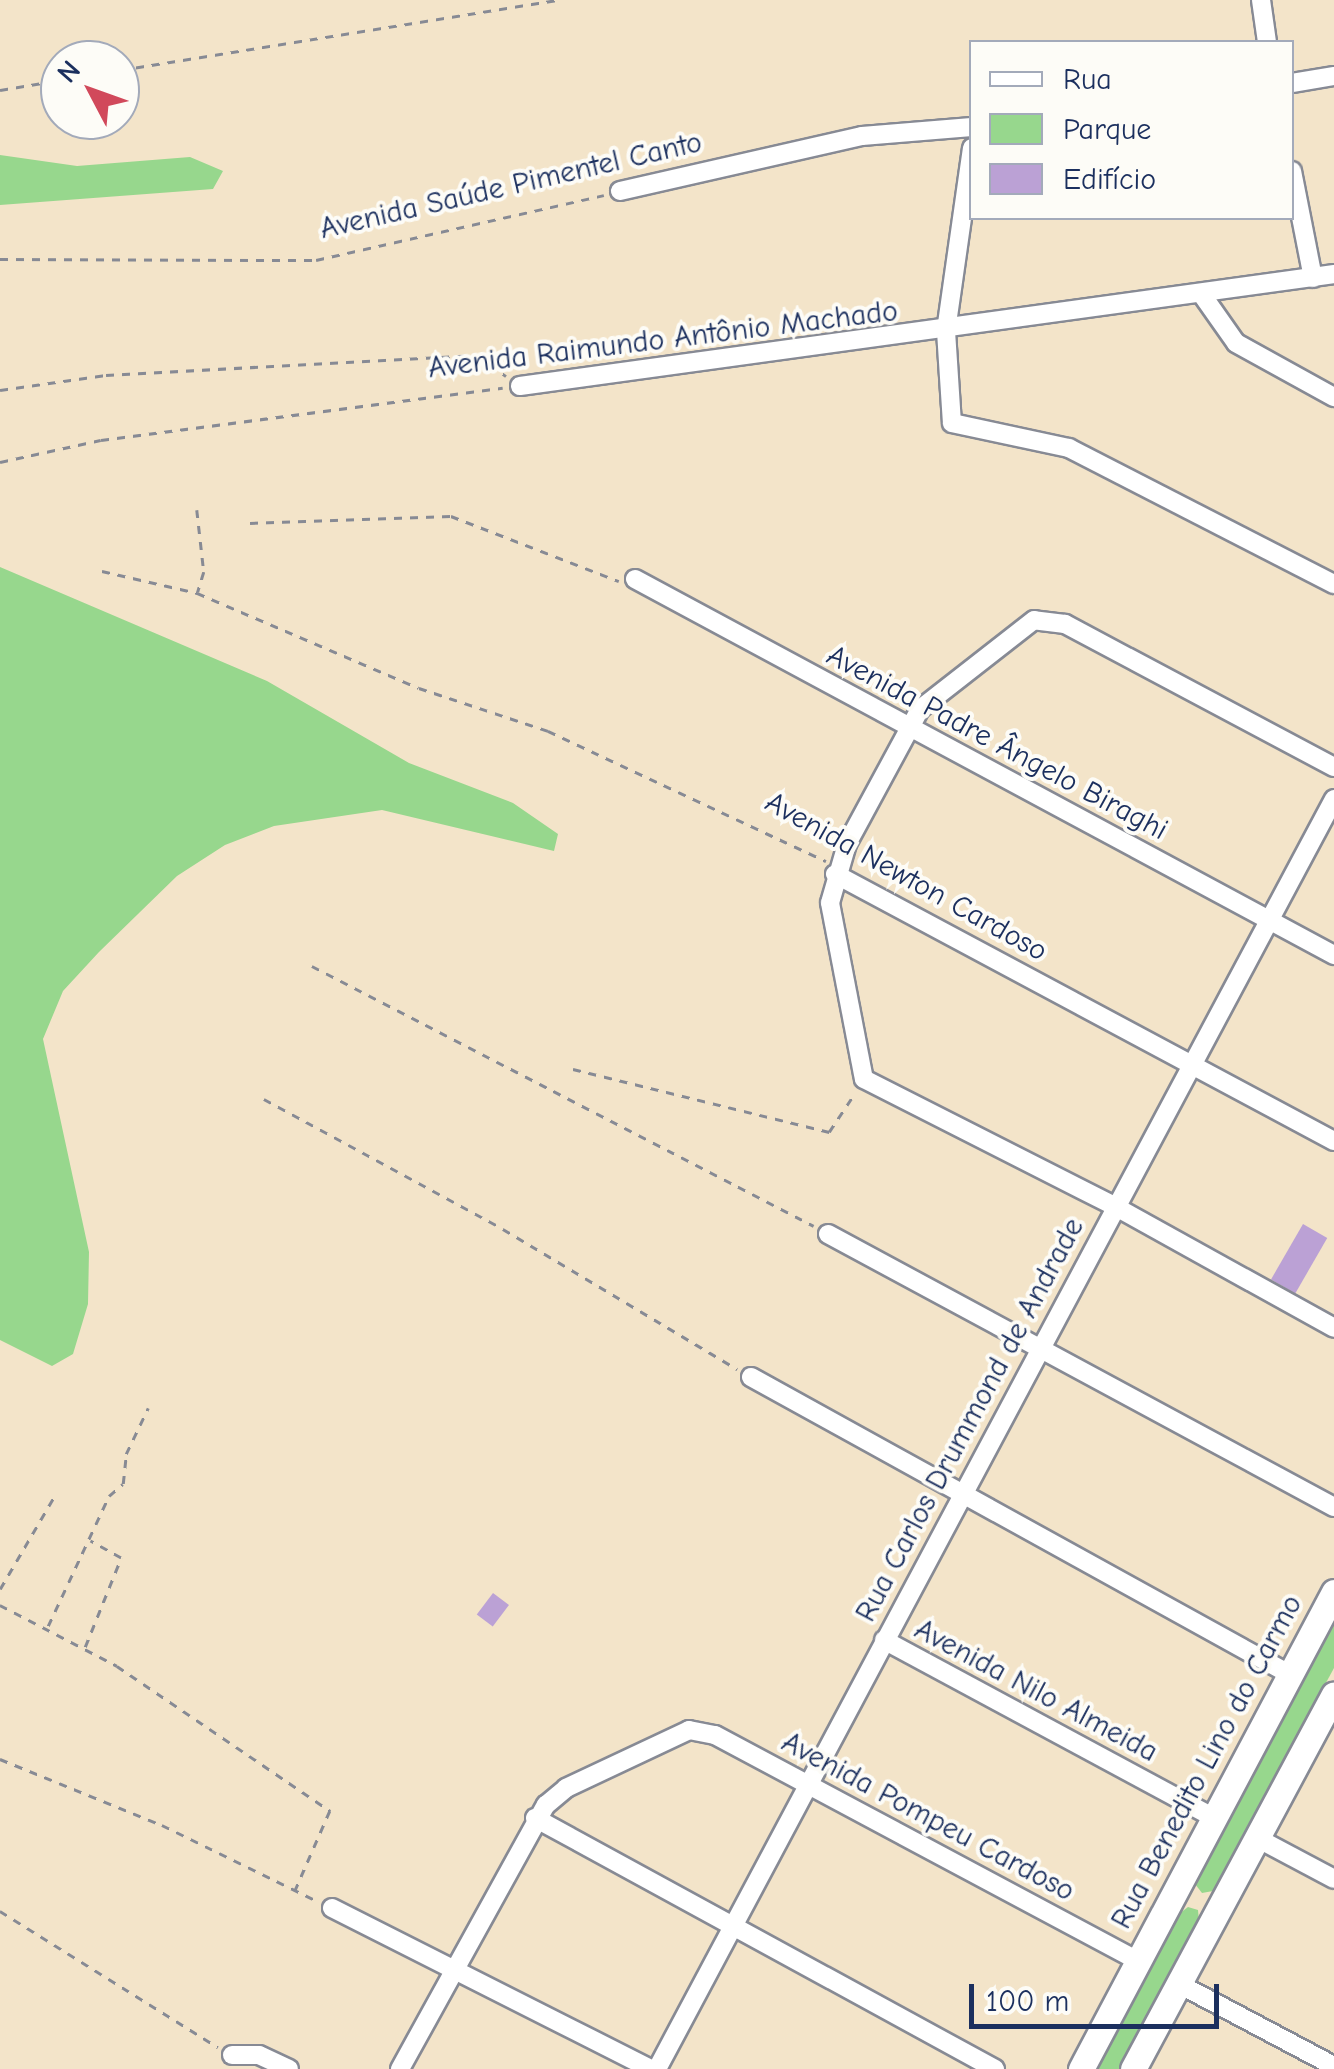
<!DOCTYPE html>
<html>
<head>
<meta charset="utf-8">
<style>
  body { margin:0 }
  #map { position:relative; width:1334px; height:2069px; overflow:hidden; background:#f3e4c9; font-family:"Comic Neue",sans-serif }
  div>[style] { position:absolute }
  .green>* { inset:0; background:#97d78d }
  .building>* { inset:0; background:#bba1d5; transform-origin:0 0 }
  .path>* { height:2.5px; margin-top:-1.25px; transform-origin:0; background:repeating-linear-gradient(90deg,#878a94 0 8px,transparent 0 16px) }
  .roads { filter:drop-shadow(2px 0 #878a94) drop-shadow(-2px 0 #878a94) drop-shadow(0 2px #878a94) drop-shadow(0 -2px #878a94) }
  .minor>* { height:18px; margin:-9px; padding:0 9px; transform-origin:9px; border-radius:9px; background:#fff }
  .secondary>* { height:25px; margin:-12.5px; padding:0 12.5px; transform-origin:12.5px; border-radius:12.5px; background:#fff }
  span { translate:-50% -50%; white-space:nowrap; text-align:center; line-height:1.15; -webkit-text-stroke:8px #fdfcf7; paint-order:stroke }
  .street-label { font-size:30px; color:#1b2f5e }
  .legend { position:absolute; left:969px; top:40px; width:325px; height:180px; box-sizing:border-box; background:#fdfcf7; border:2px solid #a3aaba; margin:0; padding:12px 18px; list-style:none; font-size:30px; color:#1b2f5e }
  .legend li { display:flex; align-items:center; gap:20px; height:50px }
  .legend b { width:50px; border:2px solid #a3aaba }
  .north { position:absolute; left:40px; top:40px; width:100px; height:100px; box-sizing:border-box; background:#fdfcf7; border:2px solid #a3aaba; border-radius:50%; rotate:311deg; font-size:28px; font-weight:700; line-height:40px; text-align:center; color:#1b2f5e }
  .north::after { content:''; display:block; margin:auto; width:35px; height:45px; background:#d1495b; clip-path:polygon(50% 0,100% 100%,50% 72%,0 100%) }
  .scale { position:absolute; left:969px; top:1984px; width:250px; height:45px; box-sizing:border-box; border:5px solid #1b2f5e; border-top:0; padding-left:12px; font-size:30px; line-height:35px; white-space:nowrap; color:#1b2f5e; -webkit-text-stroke:8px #fdfcf7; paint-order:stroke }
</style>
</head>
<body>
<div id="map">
  <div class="green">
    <i style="clip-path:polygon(0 155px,77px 166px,190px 157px,223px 171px,213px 189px,0 205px)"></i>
    <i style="clip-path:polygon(0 567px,267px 681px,409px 763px,513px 803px,558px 834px,554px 851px,382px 810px,274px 826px,225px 845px,177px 876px,99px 952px,63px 991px,43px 1039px,89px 1252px,88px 1304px,73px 1354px,52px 1366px,0 1340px)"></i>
    <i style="clip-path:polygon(1334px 1623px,1334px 1668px,1213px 1891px,1202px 1893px,1195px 1884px)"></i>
    <i style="clip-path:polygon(1188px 1907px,1198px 1910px,1199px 1921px,1120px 2069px,1095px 2069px,1175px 1917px)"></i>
  </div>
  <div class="building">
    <i style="left:1303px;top:1224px;width:28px;height:64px;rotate:30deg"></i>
    <i style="left:493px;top:1593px;width:20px;height:27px;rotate:37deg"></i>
  </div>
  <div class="path">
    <i style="left:120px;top:70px;width:443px;rotate:-9.1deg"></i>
    <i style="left:0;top:90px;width:61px;rotate:-9.5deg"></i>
    <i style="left:0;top:259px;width:316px;rotate:0.2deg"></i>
    <i style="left:316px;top:260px;width:295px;rotate:-12.7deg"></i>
    <i style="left:0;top:390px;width:107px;rotate:-8.1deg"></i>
    <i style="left:106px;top:375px;width:372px;rotate:-3.1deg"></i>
    <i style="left:477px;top:355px;width:36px;rotate:36deg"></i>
    <i style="left:0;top:462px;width:103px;rotate:-12.3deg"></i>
    <i style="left:101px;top:440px;width:405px;rotate:-7.4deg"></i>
    <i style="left:197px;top:510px;width:62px;rotate:83.6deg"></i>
    <i style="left:204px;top:572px;width:21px;rotate:107deg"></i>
    <i style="left:250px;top:523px;width:201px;rotate:-2deg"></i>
    <i style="left:451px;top:516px;width:180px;rotate:21.2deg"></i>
    <i style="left:102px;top:571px;width:98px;rotate:13deg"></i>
    <i style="left:197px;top:593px;width:241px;rotate:23.2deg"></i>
    <i style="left:419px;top:688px;width:136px;rotate:18.4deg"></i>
    <i style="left:548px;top:731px;width:307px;rotate:25.1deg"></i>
    <i style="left:312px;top:966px;width:565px;rotate:27.38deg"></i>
    <i style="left:573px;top:1069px;width:264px;rotate:13.8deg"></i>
    <i style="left:829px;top:1132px;width:47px;rotate:-56.3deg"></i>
    <i style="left:264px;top:1099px;width:272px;rotate:28.5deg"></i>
    <i style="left:503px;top:1229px;width:273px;rotate:30.9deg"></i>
    <i style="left:0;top:1589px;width:107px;rotate:-59.6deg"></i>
    <i style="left:0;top:1605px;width:132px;rotate:27.5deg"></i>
    <i style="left:117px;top:1666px;width:258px;rotate:34.2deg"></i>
    <i style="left:330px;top:1811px;width:87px;rotate:113.6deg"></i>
    <i style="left:48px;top:1626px;width:144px;rotate:-64.9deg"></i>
    <i style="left:109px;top:1496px;width:18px;rotate:-41deg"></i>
    <i style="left:123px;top:1484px;width:30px;rotate:-84deg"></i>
    <i style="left:126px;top:1454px;width:51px;rotate:-64.4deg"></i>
    <i style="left:85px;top:1647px;width:96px;rotate:-68deg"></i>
    <i style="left:121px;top:1558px;width:35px;rotate:-151deg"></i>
    <i style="left:0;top:1759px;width:175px;rotate:22.2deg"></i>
    <i style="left:162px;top:1825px;width:173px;rotate:26.1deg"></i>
    <i style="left:0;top:1911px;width:257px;rotate:32deg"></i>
  </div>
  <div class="roads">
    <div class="minor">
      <i style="left:1261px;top:0;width:42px;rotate:81.9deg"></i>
      <i style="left:1292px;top:83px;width:43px;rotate:-9.5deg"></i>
      <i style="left:972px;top:148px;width:185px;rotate:98.1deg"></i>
      <i style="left:946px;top:331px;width:92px;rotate:86.3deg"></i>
      <i style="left:952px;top:423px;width:120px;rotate:12.1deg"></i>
      <i style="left:1069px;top:448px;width:298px;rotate:27.2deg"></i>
      <i style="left:1292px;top:171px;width:109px;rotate:78.9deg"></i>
      <i style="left:620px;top:191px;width:248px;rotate:-12.8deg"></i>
      <i style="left:862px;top:136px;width:110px;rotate:-4.7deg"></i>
      <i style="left:1203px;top:296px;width:57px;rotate:54.9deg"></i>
      <i style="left:1236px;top:343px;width:112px;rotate:28.9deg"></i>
      <i style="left:520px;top:386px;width:822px;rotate:-7.83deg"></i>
      <i style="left:635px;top:579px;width:794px;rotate:28.28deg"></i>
      <i style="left:1334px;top:767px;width:305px;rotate:-152deg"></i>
      <i style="left:1065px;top:624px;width:31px;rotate:-173deg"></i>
      <i style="left:1034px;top:620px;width:145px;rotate:142deg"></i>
      <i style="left:920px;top:709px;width:153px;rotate:118.4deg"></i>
      <i style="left:847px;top:844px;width:61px;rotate:106.1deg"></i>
      <i style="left:830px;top:903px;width:179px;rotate:79.1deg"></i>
      <i style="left:864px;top:1079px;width:283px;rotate:26.9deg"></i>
      <i style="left:1116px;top:1207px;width:249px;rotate:29deg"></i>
      <i style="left:835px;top:874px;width:566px;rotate:28.15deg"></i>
      <i style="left:828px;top:1234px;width:575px;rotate:28.35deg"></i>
      <i style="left:751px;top:1377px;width:615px;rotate:28.9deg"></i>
      <i style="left:884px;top:1640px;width:375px;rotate:28.3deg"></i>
      <i style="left:535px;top:1818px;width:524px;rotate:28.62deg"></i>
      <i style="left:1257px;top:1838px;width:87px;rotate:28deg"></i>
      <i style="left:332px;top:1908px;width:357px;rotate:26.8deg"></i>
      <i style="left:1179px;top:1984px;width:175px;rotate:27.9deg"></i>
      <i style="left:232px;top:2055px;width:27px"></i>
      <i style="left:259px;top:2055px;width:33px;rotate:25deg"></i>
      <i style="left:400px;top:2069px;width:302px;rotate:-61.1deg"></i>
      <i style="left:546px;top:1805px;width:26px;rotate:-40deg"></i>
      <i style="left:566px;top:1788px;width:136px;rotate:-25.2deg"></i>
      <i style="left:689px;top:1730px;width:26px;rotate:11deg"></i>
      <i style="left:715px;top:1735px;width:480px;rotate:28.1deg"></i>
      <i style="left:657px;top:2069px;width:1439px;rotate:-61.94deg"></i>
    </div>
    <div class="secondary">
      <i style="left:1081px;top:2069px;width:540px;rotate:-62.06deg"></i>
      <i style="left:1133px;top:2069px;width:425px;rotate:-61.8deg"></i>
    </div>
  </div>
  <div class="street-label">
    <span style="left:511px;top:186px;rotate:-13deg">Avenida Saúde Pimentel Canto</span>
    <span style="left:663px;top:340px;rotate:-7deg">Avenida Raimundo Antônio Machado</span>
    <span style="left:997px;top:743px;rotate:28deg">Avenida Padre Ângelo Biraghi</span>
    <span style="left:906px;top:877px;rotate:29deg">Avenida Newton Cardoso</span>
    <span style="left:970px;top:1420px;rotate:-62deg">Rua Carlos Drummond de Andrade</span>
    <span style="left:1036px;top:1691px;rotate:28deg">Avenida Nilo Almeida</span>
    <span style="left:1207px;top:1762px;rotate:-62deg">Rua Benedito Lino do Carmo</span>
    <span style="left:928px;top:1817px;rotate:28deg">Avenida Pompeu Cardoso</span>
  </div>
  <ul class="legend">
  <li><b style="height:12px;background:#fff"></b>Rua</li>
  <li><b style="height:28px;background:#97d78d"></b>Parque</li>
  <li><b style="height:28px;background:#bba1d5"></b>Edifício</li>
  </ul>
  <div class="north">N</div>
  <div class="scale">100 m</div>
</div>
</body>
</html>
